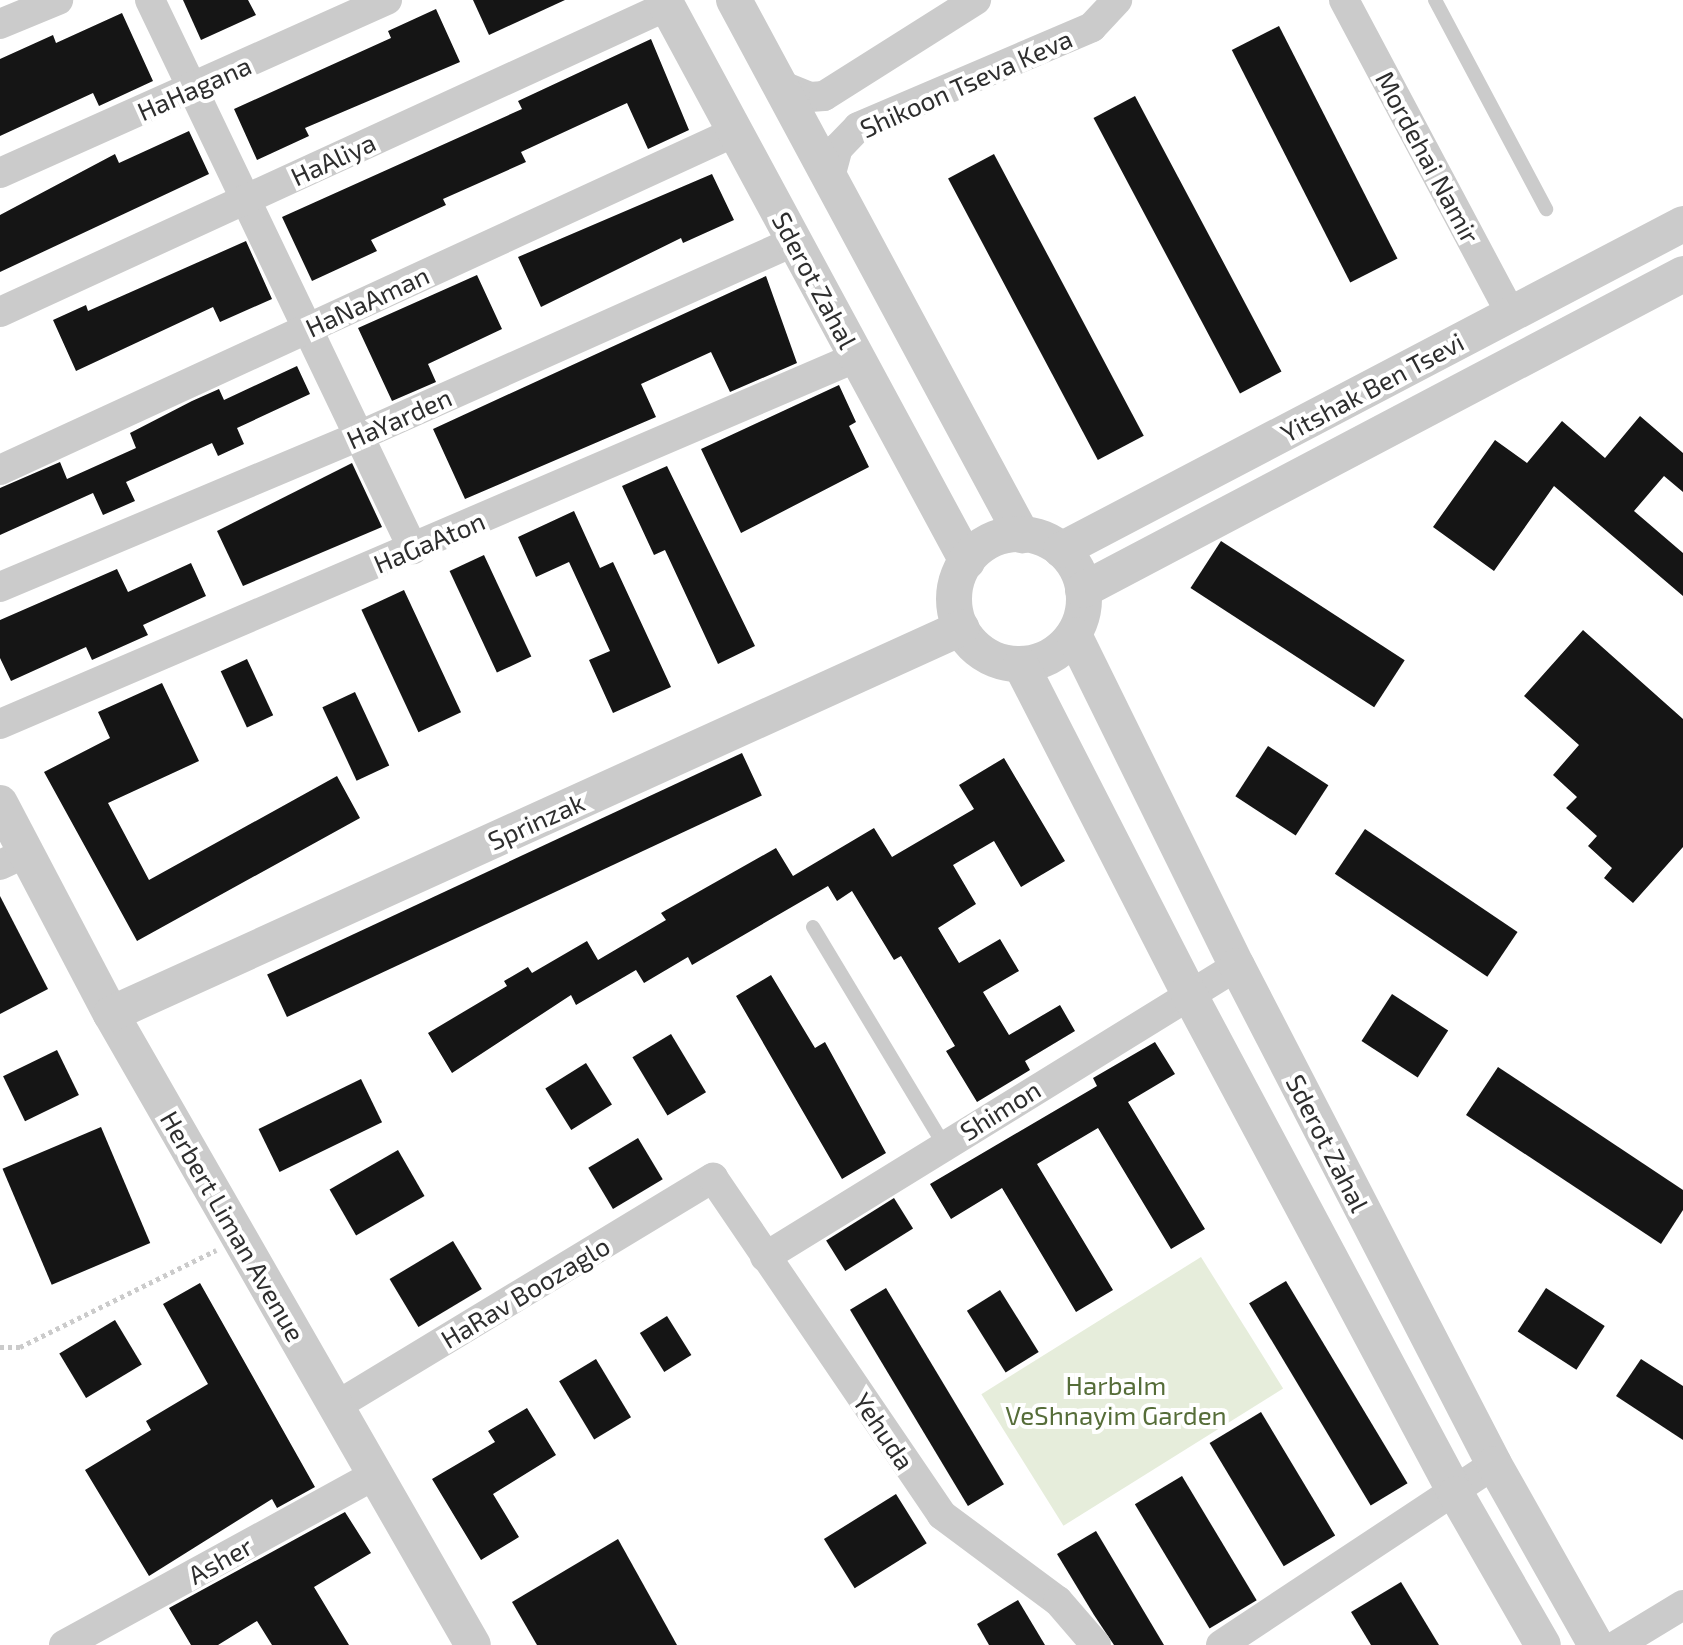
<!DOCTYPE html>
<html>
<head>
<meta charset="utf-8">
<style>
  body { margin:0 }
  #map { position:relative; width:1683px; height:1645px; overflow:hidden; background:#fff; font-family:"Exo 2",sans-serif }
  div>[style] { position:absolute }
  .green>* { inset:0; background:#e6eddb; transform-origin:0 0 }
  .building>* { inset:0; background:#151515; transform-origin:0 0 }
  .path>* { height:5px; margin-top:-2.5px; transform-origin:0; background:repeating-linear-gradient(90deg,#cbcbcb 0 4px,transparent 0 8px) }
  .service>* { height:14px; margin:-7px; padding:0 7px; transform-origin:7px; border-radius:7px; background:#cbcbcb }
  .minor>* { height:30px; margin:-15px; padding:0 15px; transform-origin:15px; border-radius:15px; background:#cbcbcb }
  .tertiary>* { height:36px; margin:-18px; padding:0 18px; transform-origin:18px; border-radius:18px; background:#cbcbcb }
  .tertiary>.ring { margin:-18px; padding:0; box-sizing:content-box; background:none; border:36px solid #cbcbcb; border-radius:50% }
  span { translate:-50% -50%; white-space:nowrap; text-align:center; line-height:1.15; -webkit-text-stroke:8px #fff; paint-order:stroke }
  .street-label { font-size:26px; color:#2e2e2e }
  .park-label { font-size:26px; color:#566d39 }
</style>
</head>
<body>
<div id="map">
  <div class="green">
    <i style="left:1201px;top:1257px;width:155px;height:259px;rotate:58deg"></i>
  </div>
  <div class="building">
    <i style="clip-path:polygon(183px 0,248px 0,256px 15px,201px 40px)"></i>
    <i style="clip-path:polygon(473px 0,565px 0,489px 35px)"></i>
    <i style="clip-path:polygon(436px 9px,460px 62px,305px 128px,309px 136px,257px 160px,234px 109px,391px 38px,388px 31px)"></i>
    <i style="clip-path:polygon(122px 13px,153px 81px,99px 106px,93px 93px,0 136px,0 59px,53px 35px,56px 43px)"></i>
    <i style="left:1279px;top:26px;width:261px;height:53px;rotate:63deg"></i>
    <i style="clip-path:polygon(651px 39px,689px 130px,648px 149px,627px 103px,521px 152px,526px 162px,443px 199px,446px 205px,371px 240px,377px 251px,312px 281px,282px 217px,522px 109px,518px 101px)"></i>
    <i style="left:1135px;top:96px;width:312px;height:47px;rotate:62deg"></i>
    <i style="clip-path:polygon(189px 131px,209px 174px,0 272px,0 215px,115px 154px,119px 163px)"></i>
    <i style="left:994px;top:154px;width:319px;height:52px;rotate:62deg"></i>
    <i style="clip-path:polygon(712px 174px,734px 220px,683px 243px,681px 238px,541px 307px,518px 257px)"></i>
    <i style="clip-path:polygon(246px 241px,272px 299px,220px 322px,213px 307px,76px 371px,53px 320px,86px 305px,88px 311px)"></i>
    <i style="clip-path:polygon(477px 275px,502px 329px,428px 364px,436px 382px,392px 401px,358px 328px)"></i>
    <i style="clip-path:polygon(766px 276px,797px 363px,730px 392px,711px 352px,641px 384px,656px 417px,465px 499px,433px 429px)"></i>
    <i style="clip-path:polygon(297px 366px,310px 394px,237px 428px,244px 444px,218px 456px,212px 443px,126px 482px,135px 501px,103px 515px,93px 493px,0 535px,0 488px,60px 462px,67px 479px,136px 448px,130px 433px,192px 401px,219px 389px,224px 400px)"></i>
    <i style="clip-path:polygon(839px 385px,856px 422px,849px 426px,869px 467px,741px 533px,701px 449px)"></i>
    <i style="clip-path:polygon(1640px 416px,1683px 453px,1683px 492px,1664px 476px,1634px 511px,1683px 553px,1683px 596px,1554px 486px,1494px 571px,1433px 527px,1495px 440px,1527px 463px,1562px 421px,1605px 458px)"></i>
    <i style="clip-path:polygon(352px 463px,382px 527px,243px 586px,217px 531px)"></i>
    <i style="clip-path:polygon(667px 466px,755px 646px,718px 664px,665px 550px,654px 555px,622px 486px)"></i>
    <i style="clip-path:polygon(574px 511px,600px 568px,613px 562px,671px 687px,613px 713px,589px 660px,610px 651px,569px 562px,536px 577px,518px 537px)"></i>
    <i style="left:1221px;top:541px;width:219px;height:56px;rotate:33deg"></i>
    <i style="left:484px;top:555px;width:112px;height:38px;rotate:65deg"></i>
    <i style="clip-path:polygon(191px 563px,206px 596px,143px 625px,148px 635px,92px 660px,86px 647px,11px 681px,0 658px,0 620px,117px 569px,128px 592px)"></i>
    <i style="left:404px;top:590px;width:135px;height:47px;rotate:65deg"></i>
    <i style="clip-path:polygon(1583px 630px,1683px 719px,1683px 847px,1633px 903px,1604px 878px,1612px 868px,1588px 846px,1597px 836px,1566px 808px,1577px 797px,1553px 775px,1579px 745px,1524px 696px)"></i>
    <i style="left:247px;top:659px;width:62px;height:29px;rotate:65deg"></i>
    <i style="clip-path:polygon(162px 683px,199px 761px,108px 803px,149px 880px,337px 776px,360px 818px,137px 941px,44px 772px,110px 738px,98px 712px)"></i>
    <i style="left:355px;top:692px;width:81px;height:36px;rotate:65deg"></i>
    <i style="left:1268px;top:746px;width:72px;height:60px;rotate:33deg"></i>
    <i style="left:742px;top:753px;width:47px;height:524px;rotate:65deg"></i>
    <i style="clip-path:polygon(1004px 758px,1065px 861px,1021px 887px,994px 841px,953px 865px,976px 904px,938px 928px,959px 963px,1000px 939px,1019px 971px,983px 992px,1009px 1035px,1060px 1005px,1075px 1031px,1025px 1061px,1030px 1070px,977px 1102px,946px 1051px,955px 1046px,901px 956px,894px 960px,852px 891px,837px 901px,828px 886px,692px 965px,688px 957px,644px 983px,636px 970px,576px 1005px,571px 995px,452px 1073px,428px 1033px,507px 986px,504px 981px,528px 967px,532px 973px,587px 941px,598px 960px,666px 920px,661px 913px,776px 848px,793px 876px,874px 828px,892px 857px,974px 809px,959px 785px)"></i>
    <i style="left:1365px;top:829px;width:184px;height:54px;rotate:34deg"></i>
    <i style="clip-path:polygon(0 896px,48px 989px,0 1014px)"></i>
    <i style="clip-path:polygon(771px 975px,815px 1048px,825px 1042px,886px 1153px,842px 1179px,736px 996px)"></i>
    <i style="left:1392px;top:994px;width:67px;height:56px;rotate:33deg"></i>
    <i style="left:671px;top:1034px;width:68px;height:45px;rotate:59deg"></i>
    <i style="clip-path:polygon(1155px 1042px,1175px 1074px,1128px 1102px,1205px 1229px,1171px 1249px,1098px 1128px,1037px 1164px,1113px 1290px,1076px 1312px,1002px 1188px,951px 1219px,930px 1184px,1097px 1086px,1093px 1078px)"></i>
    <i style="left:57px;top:1050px;width:50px;height:60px;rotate:64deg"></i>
    <i style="left:586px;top:1063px;width:49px;height:48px;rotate:58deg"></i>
    <i style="clip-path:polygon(1498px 1067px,1683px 1190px,1683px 1210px,1661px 1244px,1466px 1115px)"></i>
    <i style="left:361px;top:1079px;width:48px;height:114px;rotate:64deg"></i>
    <i style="left:101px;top:1127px;width:126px;height:107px;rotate:67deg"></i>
    <i style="left:638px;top:1138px;width:48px;height:58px;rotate:59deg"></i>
    <i style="left:398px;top:1150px;width:53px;height:79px;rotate:60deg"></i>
    <i style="left:894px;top:1198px;width:36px;height:80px;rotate:58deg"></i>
    <i style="left:453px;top:1241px;width:56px;height:74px;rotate:59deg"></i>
    <i style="left:1286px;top:1281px;width:236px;height:43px;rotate:59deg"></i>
    <i style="clip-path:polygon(200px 1283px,315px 1487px,277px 1508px,272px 1499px,149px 1576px,85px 1470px,151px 1430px,146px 1421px,208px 1384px,163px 1304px)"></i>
    <i style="left:886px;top:1288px;width:229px;height:42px;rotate:59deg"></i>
    <i style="left:1546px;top:1288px;width:70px;height:52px;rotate:33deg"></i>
    <i style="left:1000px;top:1290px;width:73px;height:39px;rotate:58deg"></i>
    <i style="left:667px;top:1316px;width:46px;height:32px;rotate:58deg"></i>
    <i style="left:115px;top:1320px;width:52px;height:65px;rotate:59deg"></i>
    <i style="left:596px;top:1359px;width:68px;height:43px;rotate:59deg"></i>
    <i style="clip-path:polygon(1641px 1359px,1683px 1386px,1683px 1440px,1616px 1396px)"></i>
    <i style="clip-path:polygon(527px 1408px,556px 1455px,493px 1494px,519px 1537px,481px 1560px,432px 1479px,495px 1442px,488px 1431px)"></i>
    <i style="left:1261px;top:1412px;width:144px;height:60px;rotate:59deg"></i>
    <i style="left:1182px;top:1476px;width:145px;height:55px;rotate:59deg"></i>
    <i style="left:896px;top:1494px;width:58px;height:85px;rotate:58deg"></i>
    <i style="clip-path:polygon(345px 1512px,371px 1553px,314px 1587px,349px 1645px,272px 1645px,257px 1621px,218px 1645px,191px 1645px,169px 1608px)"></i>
    <i style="clip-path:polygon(1096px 1531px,1164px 1645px,1114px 1645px,1094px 1615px,1057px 1554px)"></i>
    <i style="clip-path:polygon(618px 1539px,677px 1645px,537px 1645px,512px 1602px)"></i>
    <i style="clip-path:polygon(1401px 1582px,1439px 1645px,1371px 1645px,1351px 1612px)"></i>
    <i style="clip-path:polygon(1018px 1600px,1045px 1645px,989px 1645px,977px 1624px)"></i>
  </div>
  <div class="path">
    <i style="left:0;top:1347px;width:20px"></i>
    <i style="left:20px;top:1347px;width:219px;rotate:-26.3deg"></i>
  </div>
  <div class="service">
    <i style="left:1435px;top:0;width:237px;rotate:62deg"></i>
    <i style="left:813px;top:927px;width:254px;rotate:59deg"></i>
  </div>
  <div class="minor">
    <i style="left:150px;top:0;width:609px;rotate:64.4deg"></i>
    <i style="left:1344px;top:0;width:356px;rotate:62deg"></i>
    <i style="left:0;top:24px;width:63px;rotate:-22.5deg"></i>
    <i style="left:780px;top:85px;width:32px;rotate:22deg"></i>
    <i style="left:810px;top:97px;width:14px;rotate:-4deg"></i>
    <i style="left:824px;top:96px;width:180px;rotate:-32.3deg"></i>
    <i style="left:0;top:173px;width:424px;rotate:-24.1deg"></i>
    <i style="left:830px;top:177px;width:30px;rotate:-75deg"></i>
    <i style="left:838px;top:148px;width:29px;rotate:-46deg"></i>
    <i style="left:858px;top:127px;width:254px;rotate:-23.1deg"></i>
    <i style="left:1092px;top:27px;width:37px;rotate:-47deg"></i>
    <i style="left:0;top:312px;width:734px;rotate:-24.64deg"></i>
    <i style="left:0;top:470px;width:809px;rotate:-24.7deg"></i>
    <i style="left:0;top:587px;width:389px;rotate:-22.8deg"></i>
    <i style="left:359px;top:436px;width:477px;rotate:-24.1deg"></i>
    <i style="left:0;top:724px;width:932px;rotate:-23.18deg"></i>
    <i style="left:0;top:865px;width:29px;rotate:-25deg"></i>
    <i style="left:765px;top:1257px;width:554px;rotate:-31.65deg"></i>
    <i style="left:336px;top:1406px;width:441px;rotate:-31.2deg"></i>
    <i style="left:713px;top:1178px;width:407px;rotate:55.8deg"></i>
    <i style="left:942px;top:1515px;width:144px;rotate:36.6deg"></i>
    <i style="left:1058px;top:1601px;width:58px;rotate:49.2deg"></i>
    <i style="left:64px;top:1645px;width:354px;rotate:-28.7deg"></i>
    <i style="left:1221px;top:1645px;width:328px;rotate:-33.5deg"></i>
    <i style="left:1617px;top:1645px;width:77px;rotate:-31.2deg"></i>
  </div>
  <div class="tertiary">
    <i style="left:664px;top:0;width:638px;rotate:61.63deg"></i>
    <i style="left:734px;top:0;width:608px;rotate:61.71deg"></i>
    <i class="ring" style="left:954px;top:534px;width:94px;height:94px"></i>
    <i style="left:1061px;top:550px;width:702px;rotate:-27.66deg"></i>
    <i style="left:1083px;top:590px;width:678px;rotate:-27.77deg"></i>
    <i style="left:1074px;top:635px;width:369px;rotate:63.8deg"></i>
    <i style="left:1237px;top:966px;width:560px;rotate:62.7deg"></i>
    <i style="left:1494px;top:1464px;width:208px;rotate:60.6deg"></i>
    <i style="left:1021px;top:665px;width:367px;rotate:62.9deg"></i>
    <i style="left:1188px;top:992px;width:569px;rotate:61.9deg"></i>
    <i style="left:1456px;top:1494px;width:174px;rotate:60.1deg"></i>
    <i style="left:0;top:803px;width:238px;rotate:62.3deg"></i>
    <i style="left:111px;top:1014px;width:727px;rotate:60.16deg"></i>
    <i style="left:111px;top:1014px;width:934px;rotate:-24.42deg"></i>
  </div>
  <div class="street-label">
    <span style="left:966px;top:83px;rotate:-24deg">Shikoon Tseva Keva</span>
    <span style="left:194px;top:88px;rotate:-24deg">HaHagana</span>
    <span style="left:1428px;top:157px;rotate:62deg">Mordehai Namir</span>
    <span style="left:333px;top:159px;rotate:-25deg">HaAliya</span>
    <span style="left:815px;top:280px;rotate:62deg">Sderot Zahal</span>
    <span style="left:367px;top:301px;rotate:-25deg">HaNaAman</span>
    <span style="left:1372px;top:387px;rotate:-28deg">Yitshak Ben Tsevi</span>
    <span style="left:399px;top:418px;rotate:-24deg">HaYarden</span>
    <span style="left:429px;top:542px;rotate:-23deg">HaGaAton</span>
    <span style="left:536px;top:821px;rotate:-24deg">Sprinzak</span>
    <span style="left:1000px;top:1110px;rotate:-32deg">Shimon</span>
    <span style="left:1328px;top:1143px;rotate:63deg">Sderot Zahal</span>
    <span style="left:233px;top:1226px;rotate:60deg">Herbert Liman Avenue</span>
    <span style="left:525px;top:1292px;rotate:-31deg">HaRav Boozaglo</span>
    <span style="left:884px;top:1431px;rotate:56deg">Yehuda</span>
    <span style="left:220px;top:1560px;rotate:-29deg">Asher</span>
  </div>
  <div class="park-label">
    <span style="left:1116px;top:1400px">HarbaIm<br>VeShnayim Garden</span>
  </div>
</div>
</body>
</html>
